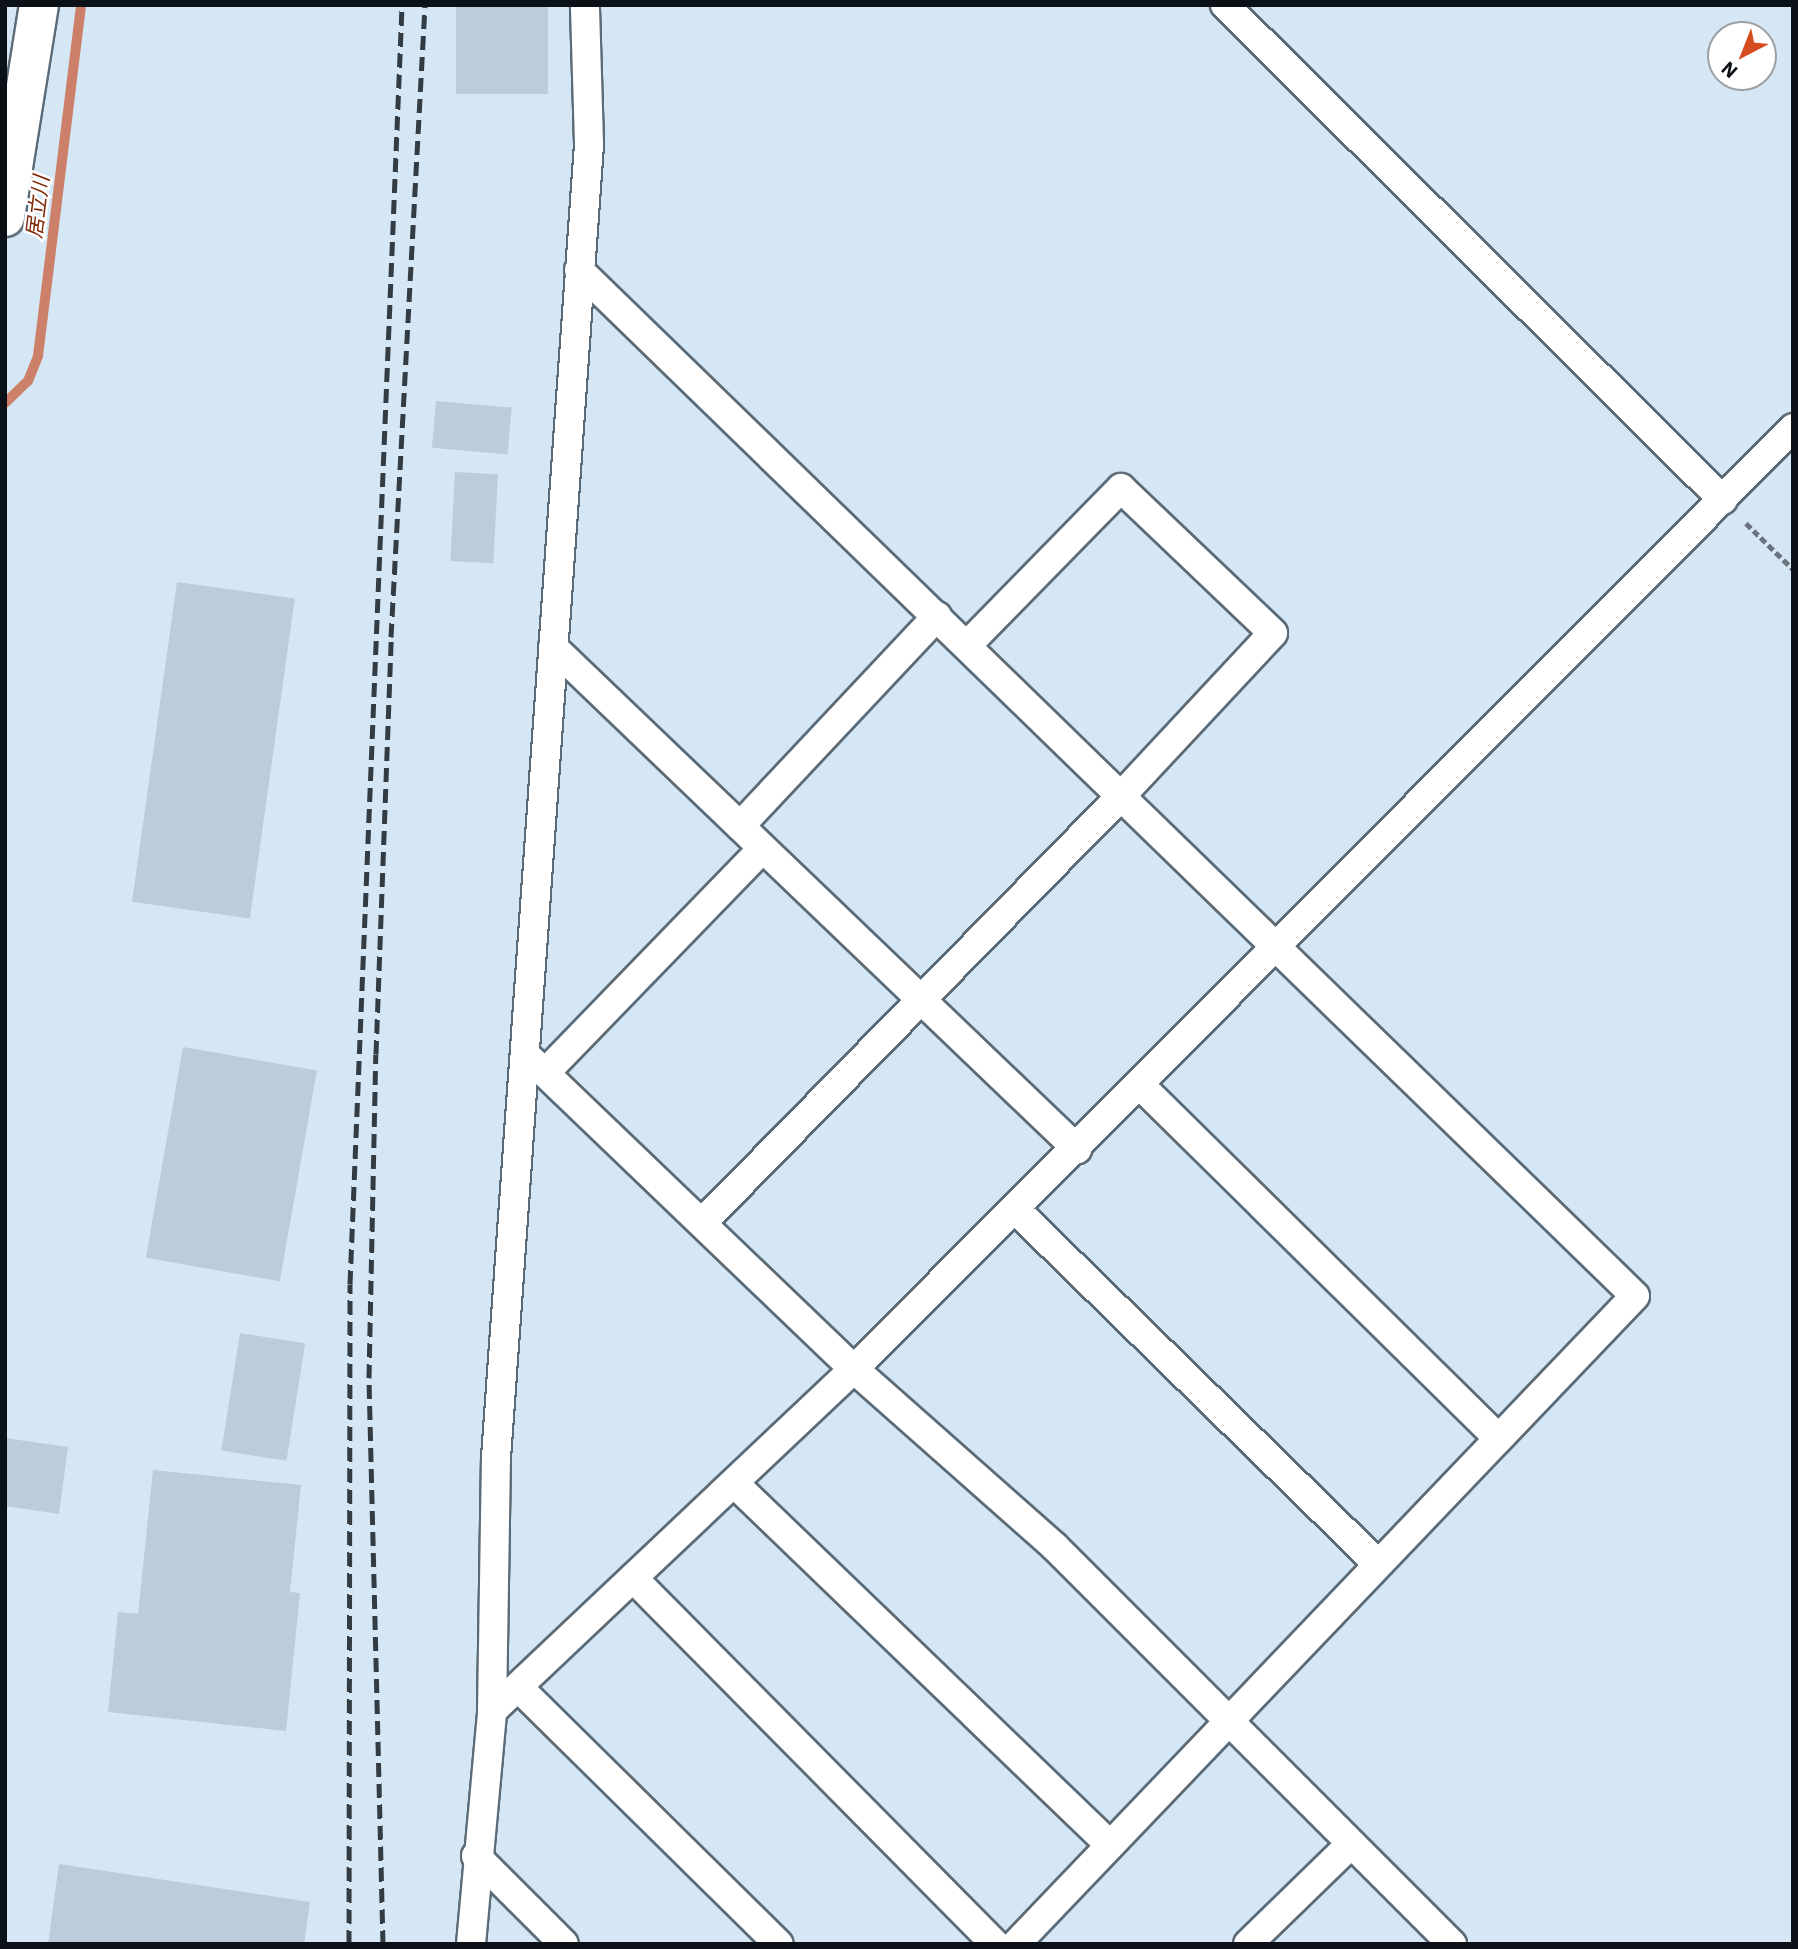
<!DOCTYPE html>
<html>
<head>
<meta charset="utf-8">
<style>
  body { margin:0 }
  #map { position:relative; width:1798px; height:1949px; overflow:hidden; background:#d5e7f5; font-family:"IBM Plex Sans","Noto Sans JP",sans-serif }
  div>[style] { position:absolute }
  .stream>* { height:10px; margin:-5px; padding:0 5px; transform-origin:5px; border-radius:5px; background:#cc806a }
  .building>* { inset:0; background:#bbccda; transform-origin:0 0 }
  .path>* { height:4.5px; margin-top:-2.25px; transform-origin:0; background:repeating-linear-gradient(90deg,#69747e 0 7px,transparent 0 10.5px) }
  .roads { filter:drop-shadow(2px 0 #5b6b77) drop-shadow(-2px 0 #5b6b77) drop-shadow(0 2px #5b6b77) drop-shadow(0 -2px #5b6b77) }
  .street>* { height:28px; margin:-14px; padding:0 14px; transform-origin:14px; border-radius:14px; background:#fff }
  .primary>* { height:38px; margin:-19px; padding:0 19px; transform-origin:19px; border-radius:19px; background:#fff }
  .rail>* { height:5px; margin-top:-2.5px; transform-origin:0; background:repeating-linear-gradient(90deg,#333c43 0 14px,transparent 0 21px) }
  span { translate:-50% -50%; white-space:nowrap; text-align:center; line-height:1.15; -webkit-text-stroke:5px #fff; paint-order:stroke }
  .water-label { font-size:21px; color:#822808; font-style:italic }
  .frame { position:absolute; inset:0; border:7px solid #0b1116; pointer-events:none }
  .north { position:absolute; left:1707px; top:21px; width:70px; height:70px; box-sizing:border-box; background:#fff; border:2px solid #9da0a2; border-radius:50%; rotate:222deg; font-size:19px; font-weight:700; line-height:28px; text-align:center; color:#0b1116 }
  .north::after { content:''; display:block; margin:auto; width:24px; height:32px; background:#d44c20; clip-path:polygon(50% 0,100% 100%,50% 72%,0 100%) }
</style>
</head>
<body>
<div id="map">
  <div class="stream">
    <i style="left:5px;top:403px;width:32px;rotate:-44deg"></i>
    <i style="left:28px;top:381px;width:27px;rotate:-68deg"></i>
    <i style="left:38px;top:356px;width:354px;rotate:-83deg"></i>
  </div>
  <div class="building">
    <i style="left:456px;top:5px;width:92px;height:89px"></i>
    <i style="left:436px;top:401px;width:76px;height:47px;rotate:5deg"></i>
    <i style="left:455px;top:472px;width:43px;height:89px;rotate:3deg"></i>
    <i style="left:177px;top:582px;width:119px;height:323px;rotate:8deg"></i>
    <i style="left:183px;top:1047px;width:136px;height:214px;rotate:10deg"></i>
    <i style="left:240px;top:1333px;width:66px;height:119px;rotate:9deg"></i>
    <i style="clip-path:polygon(5px 1438px,68px 1447px,59px 1514px,5px 1506px)"></i>
    <i style="clip-path:polygon(153px 1470px,301px 1485px,290px 1592px,300px 1593px,286px 1731px,108px 1712px,118px 1612px,138px 1614px)"></i>
    <i style="clip-path:polygon(59px 1864px,310px 1902px,304px 1944px,48px 1944px)"></i>
  </div>
  <div class="path">
    <i style="left:1746px;top:523px;width:66px;rotate:44.4deg"></i>
  </div>
  <div class="roads">
    <div class="street">
      <i style="left:1225px;top:5px;width:702px;rotate:44.83deg"></i>
      <i style="left:579px;top:270px;width:1472px;rotate:44.17deg"></i>
      <i style="left:1635px;top:1296px;width:896px;rotate:133.69deg"></i>
      <i style="left:553px;top:647px;width:726px;rotate:43.77deg"></i>
      <i style="left:740px;top:826px;width:288px;rotate:-46.8deg"></i>
      <i style="left:525px;top:1054px;width:455px;rotate:43.8deg"></i>
      <i style="left:854px;top:1369px;width:267px;rotate:41.5deg"></i>
      <i style="left:1054px;top:1546px;width:563px;rotate:45deg"></i>
      <i style="left:545px;top:1073px;width:313px;rotate:-45.9deg"></i>
      <i style="left:1141px;top:1086px;width:501px;rotate:44.6deg"></i>
      <i style="left:1016px;top:1210px;width:505px;rotate:44.36deg"></i>
      <i style="left:702px;top:1223px;width:600px;rotate:-45.54deg"></i>
      <i style="left:1122px;top:795px;width:221px;rotate:-47deg"></i>
      <i style="left:1273px;top:633px;width:210px;rotate:-136.4deg"></i>
      <i style="left:1121px;top:488px;width:220px;rotate:134.4deg"></i>
      <i style="left:734px;top:1483px;width:521px;rotate:43.91deg"></i>
      <i style="left:633px;top:1578px;width:515px;rotate:45.31deg"></i>
      <i style="left:518px;top:1687px;width:366px;rotate:44.6deg"></i>
      <i style="left:492px;top:1711px;width:498px;rotate:-43.4deg"></i>
      <i style="left:854px;top:1369px;width:1329px;rotate:-45.06deg"></i>
      <i style="left:476px;top:1856px;width:124px;rotate:45deg"></i>
      <i style="left:471px;top:1944px;width:234px;rotate:-84.8deg"></i>
      <i style="left:492px;top:1711px;width:253px;rotate:-89.1deg"></i>
      <i style="left:496px;top:1458px;width:1318px;rotate:-85.95deg"></i>
      <i style="left:589px;top:143px;width:138px;rotate:-91.7deg"></i>
      <i style="left:1248px;top:1944px;width:144px;rotate:-44.2deg"></i>
    </div>
    <div class="primary">
      <i style="left:5px;top:217px;width:215px;rotate:-80.9deg"></i>
    </div>
  </div>
  <div class="rail">
    <i style="left:349px;top:1944px;width:660px;rotate:-89.91deg"></i>
    <i style="left:350px;top:1284px;width:1280px;rotate:-87.67deg"></i>
    <i style="left:383px;top:1944px;width:566px;rotate:-91.42deg"></i>
    <i style="left:369px;top:1378px;width:324px;rotate:-88.8deg"></i>
    <i style="left:376px;top:1054px;width:417px;rotate:-87.9deg"></i>
    <i style="left:391px;top:637px;width:633px;rotate:-86.92deg"></i>
  </div>
  <div class="water-label">
    <span style="left:37px;top:207px;rotate:-83deg">居立川</span>
  </div>
  <div class="frame"></div>
  <div class="north">N</div>
</div>
</body>
</html>
